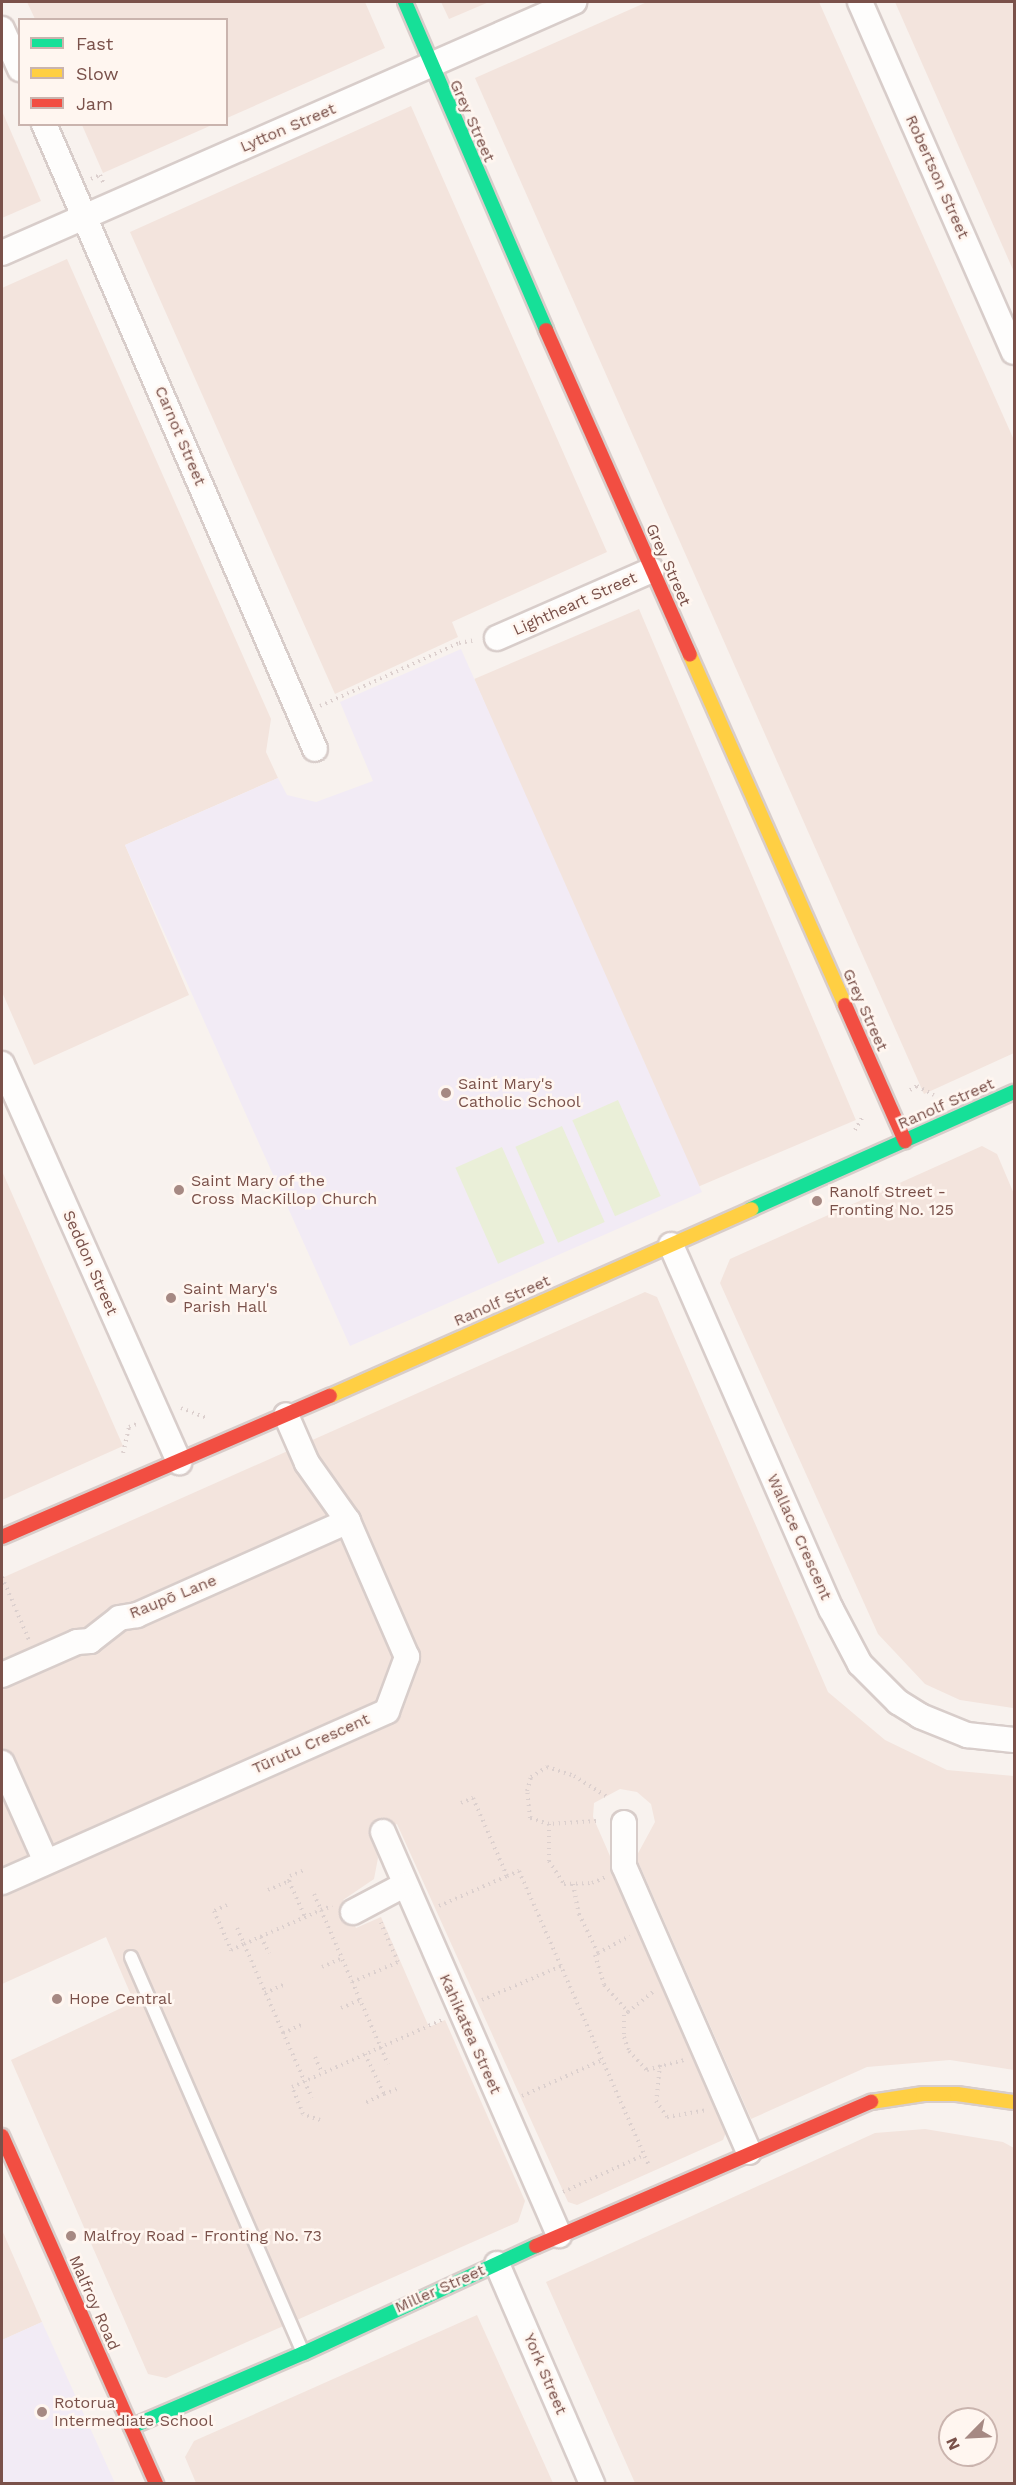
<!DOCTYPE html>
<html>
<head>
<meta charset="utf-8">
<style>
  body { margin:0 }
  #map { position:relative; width:1016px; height:2485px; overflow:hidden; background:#f8f2ee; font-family:"Work Sans",sans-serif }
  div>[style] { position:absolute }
  .residential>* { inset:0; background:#f3e4dd; transform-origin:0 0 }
  .education>* { inset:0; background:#f2ebf5 }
  .green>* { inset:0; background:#eaefd8; transform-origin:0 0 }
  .path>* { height:4px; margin-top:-2px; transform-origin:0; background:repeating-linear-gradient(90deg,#dcd0ce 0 1.5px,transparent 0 6px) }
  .roads { filter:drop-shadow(2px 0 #d8cdca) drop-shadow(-2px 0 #d8cdca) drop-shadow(0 2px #d8cdca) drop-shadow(0 -2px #d8cdca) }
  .lane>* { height:12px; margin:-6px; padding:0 6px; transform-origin:6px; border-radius:6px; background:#fefdfc }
  .street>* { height:24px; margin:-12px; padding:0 12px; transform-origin:12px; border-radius:12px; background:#fefdfc }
  .fast>* { height:14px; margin:-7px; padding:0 7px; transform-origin:7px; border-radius:7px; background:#16e098 }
  .slow>* { height:14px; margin:-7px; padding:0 7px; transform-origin:7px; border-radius:7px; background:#ffcf43 }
  .jam>* { height:14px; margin:-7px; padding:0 7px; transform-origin:7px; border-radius:7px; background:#f24e42 }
  .dots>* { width:16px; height:16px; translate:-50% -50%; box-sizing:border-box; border:3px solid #fff6f0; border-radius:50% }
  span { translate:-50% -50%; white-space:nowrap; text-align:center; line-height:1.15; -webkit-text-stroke:5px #fff6f0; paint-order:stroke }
  .street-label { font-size:16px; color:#7a514a }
  .poi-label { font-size:16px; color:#7a514a }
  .left { translate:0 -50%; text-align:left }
  .frame { position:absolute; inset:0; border:3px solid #7a514a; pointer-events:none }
  .legend { position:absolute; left:18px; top:18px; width:210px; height:108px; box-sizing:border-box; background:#fff6f0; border:2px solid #cab4ae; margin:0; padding:8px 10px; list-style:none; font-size:18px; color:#7a514a }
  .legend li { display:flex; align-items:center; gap:12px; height:30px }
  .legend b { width:30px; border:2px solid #cab4ae }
  .north { position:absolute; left:938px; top:2407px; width:60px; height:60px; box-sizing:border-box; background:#fff6f0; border:2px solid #cab4ae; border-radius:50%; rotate:246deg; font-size:16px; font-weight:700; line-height:24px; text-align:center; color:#7a514a }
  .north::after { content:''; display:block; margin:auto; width:21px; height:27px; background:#a68983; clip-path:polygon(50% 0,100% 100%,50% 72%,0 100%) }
</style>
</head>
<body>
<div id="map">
  <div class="residential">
    <i style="clip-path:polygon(27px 2px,365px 2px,385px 48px,227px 118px,226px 20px,35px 19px)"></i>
    <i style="clip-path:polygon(441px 2px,489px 2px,449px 19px)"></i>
    <i style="clip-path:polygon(647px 2px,819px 2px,1014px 440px,1014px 1053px,924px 1094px,475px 78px)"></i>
    <i style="clip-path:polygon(895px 2px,1014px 2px,1014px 272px)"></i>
    <i style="clip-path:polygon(411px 106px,607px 552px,452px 622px,458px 637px,335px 694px,130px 232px)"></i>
    <i style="clip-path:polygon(2px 111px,41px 201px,2px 218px)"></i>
    <i style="clip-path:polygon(82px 125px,212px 125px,103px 173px)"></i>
    <i style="clip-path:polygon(67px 259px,271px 719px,266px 752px,278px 778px,125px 845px,189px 995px,34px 1065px,2px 992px,2px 288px)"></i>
    <i style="left:639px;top:609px;width:555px;height:179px;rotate:67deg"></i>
    <i style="clip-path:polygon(982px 1146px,997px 1154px,1014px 1194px,1013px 1708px,960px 1700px,925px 1684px,878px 1634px,720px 1283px,730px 1259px)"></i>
    <i style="clip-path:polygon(2px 1171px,123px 1446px,2px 1500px)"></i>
    <i style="clip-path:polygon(645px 1292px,657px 1297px,828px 1692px,885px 1740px,947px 1770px,1014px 1776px,1014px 2070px,950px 2060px,867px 2067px,751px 2119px,636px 1857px,655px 1822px,651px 1804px,637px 1792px,620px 1789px,594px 1803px,593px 1817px,728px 2127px,723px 2140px,577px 2205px,568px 2202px,397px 1824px,372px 1835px,378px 1858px,374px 1879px,343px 1900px,356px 1928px,381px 1917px,429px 2027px,445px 2020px,525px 2201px,518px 2222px,166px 2378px,148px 2374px,11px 2060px,134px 2002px,106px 1937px,2px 1984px,2px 1578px)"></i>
    <i style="clip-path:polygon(evenodd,925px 2129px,1003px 2142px,1014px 2148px,1014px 2483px,635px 2483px,546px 2282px,875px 2133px,925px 2129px,950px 2419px,986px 2419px,986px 2455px,950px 2455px,950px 2419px)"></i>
    <i style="clip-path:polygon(2px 2230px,42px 2322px,2px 2340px)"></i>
    <i style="clip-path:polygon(477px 2315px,553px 2483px,196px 2483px,185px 2457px,194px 2441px)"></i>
  </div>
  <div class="education">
    <i style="clip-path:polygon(461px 649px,702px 1192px,350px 1346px,125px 845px,278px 778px,287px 795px,316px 802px,373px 781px,340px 702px)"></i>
    <i style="clip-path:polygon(42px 2322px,115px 2483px,2px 2483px,2px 2340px)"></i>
  </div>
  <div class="green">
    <i style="left:618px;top:1100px;width:105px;height:50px;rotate:66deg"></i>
    <i style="left:562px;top:1126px;width:105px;height:51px;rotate:66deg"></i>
    <i style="left:502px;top:1147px;width:105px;height:51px;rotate:66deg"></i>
  </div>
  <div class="path">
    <i style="left:91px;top:179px;width:10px;rotate:-24deg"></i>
    <i style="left:100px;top:175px;width:10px;rotate:66deg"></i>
    <i style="left:320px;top:706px;width:153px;rotate:-24.4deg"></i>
    <i style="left:459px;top:643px;width:17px;rotate:-10deg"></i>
    <i style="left:910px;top:1090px;width:8px;rotate:-30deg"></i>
    <i style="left:917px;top:1086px;width:19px;rotate:28deg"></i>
    <i style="left:855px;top:1130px;width:16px;rotate:-60deg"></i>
    <i style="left:181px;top:1408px;width:28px;rotate:21deg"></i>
    <i style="left:123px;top:1453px;width:27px;rotate:-77deg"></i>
    <i style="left:129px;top:1427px;width:11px;rotate:-22deg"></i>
    <i style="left:2px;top:1577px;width:69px;rotate:66.8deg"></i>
    <i style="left:461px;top:1803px;width:13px;rotate:-23deg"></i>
    <i style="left:473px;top:1798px;width:85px;rotate:66.4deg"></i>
    <i style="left:507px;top:1876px;width:13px;rotate:-23deg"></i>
    <i style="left:519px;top:1871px;width:322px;rotate:66.2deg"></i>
    <i style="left:596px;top:1821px;width:47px;rotate:176.3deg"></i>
    <i style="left:549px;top:1824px;width:20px;rotate:-162deg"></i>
    <i style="left:530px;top:1818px;width:27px;rotate:-96deg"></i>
    <i style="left:527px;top:1791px;width:15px;rotate:-74deg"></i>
    <i style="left:531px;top:1777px;width:19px;rotate:-32deg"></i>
    <i style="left:547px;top:1767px;width:28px;rotate:18deg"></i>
    <i style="left:574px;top:1776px;width:40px;rotate:32deg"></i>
    <i style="left:549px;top:1824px;width:37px;rotate:90deg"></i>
    <i style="left:549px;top:1861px;width:27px;rotate:57deg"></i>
    <i style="left:564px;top:1884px;width:28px;rotate:-2deg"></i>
    <i style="left:592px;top:1883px;width:15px;rotate:-23deg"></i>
    <i style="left:289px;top:1881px;width:5px;rotate:-79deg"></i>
    <i style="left:290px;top:1876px;width:16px;rotate:-22deg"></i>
    <i style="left:573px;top:1884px;width:31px;rotate:79deg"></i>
    <i style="left:579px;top:1914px;width:43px;rotate:64deg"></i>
    <i style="left:598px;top:1953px;width:36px;rotate:-28deg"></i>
    <i style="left:268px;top:1890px;width:23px;rotate:-23deg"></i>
    <i style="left:289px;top:1881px;width:39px;rotate:66deg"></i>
    <i style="left:314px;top:1894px;width:17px;rotate:66deg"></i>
    <i style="left:321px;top:1910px;width:12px;rotate:-20deg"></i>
    <i style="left:227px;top:1905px;width:14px;rotate:155deg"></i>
    <i style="left:214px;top:1911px;width:43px;rotate:66.4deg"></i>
    <i style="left:231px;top:1950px;width:14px;rotate:-25deg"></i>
    <i style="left:244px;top:1944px;width:168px;rotate:66.2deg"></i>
    <i style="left:439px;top:1906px;width:74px;rotate:-23.8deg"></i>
    <i style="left:237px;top:1928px;width:17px;rotate:66deg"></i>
    <i style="left:244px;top:1944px;width:84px;rotate:-23.8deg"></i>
    <i style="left:321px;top:1910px;width:168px;rotate:66.5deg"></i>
    <i style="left:261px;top:1937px;width:18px;rotate:63deg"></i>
    <i style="left:598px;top:1953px;width:4px;rotate:146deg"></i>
    <i style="left:595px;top:1955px;width:31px;rotate:73deg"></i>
    <i style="left:604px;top:1985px;width:36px;rotate:48deg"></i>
    <i style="left:628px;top:2012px;width:33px;rotate:-39deg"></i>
    <i style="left:322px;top:1967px;width:22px;rotate:-24deg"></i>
    <i style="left:352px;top:1982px;width:50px;rotate:-23.5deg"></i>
    <i style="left:398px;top:1962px;width:43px;rotate:-113.6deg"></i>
    <i style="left:265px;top:1993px;width:20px;rotate:-24deg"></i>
    <i style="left:482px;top:2000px;width:86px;rotate:-23.3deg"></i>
    <i style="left:341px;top:2008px;width:21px;rotate:-23deg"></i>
    <i style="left:628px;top:2012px;width:5px;rotate:143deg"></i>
    <i style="left:624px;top:2015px;width:22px;rotate:90deg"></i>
    <i style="left:624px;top:2037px;width:15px;rotate:70deg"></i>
    <i style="left:629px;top:2051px;width:26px;rotate:47deg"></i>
    <i style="left:647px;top:2070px;width:38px;rotate:-15deg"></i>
    <i style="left:283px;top:2033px;width:20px;rotate:-24deg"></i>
    <i style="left:365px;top:2054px;width:44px;rotate:64.6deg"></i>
    <i style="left:384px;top:2094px;width:21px;rotate:155deg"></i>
    <i style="left:315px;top:2057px;width:17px;rotate:66deg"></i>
    <i style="left:660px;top:2065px;width:36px;rotate:96deg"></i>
    <i style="left:656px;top:2101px;width:19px;rotate:55deg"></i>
    <i style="left:667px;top:2117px;width:41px;rotate:-9.9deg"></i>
    <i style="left:384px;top:2094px;width:17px;rotate:-21deg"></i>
    <i style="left:522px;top:2096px;width:88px;rotate:-24.2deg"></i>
    <i style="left:320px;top:2120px;width:18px;rotate:-161deg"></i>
    <i style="left:303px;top:2114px;width:29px;rotate:-112deg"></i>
    <i style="left:292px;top:2087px;width:164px;rotate:-24.1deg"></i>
    <i style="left:563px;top:2192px;width:89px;rotate:-24.6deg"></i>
  </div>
  <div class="roads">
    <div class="lane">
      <i style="left:131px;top:1957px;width:431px;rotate:66.5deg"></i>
    </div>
    <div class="street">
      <i style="left:860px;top:2px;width:382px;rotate:66.3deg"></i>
      <i style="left:2px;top:29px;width:44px;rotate:65.8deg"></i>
      <i style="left:44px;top:124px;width:681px;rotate:66.56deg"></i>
      <i style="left:2px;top:253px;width:625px;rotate:-23.69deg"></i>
      <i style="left:497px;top:638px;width:169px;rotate:-23.7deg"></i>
      <i style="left:2px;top:1064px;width:436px;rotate:66deg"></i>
      <i style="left:671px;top:1245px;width:398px;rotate:66.3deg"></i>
      <i style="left:831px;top:1609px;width:62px;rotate:62.2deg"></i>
      <i style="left:860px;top:1664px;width:54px;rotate:45deg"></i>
      <i style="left:898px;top:1702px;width:26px;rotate:32deg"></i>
      <i style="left:920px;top:1716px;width:51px;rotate:22deg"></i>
      <i style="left:967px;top:1735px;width:47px;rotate:6.1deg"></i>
      <i style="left:2px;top:1675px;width:82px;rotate:-23.7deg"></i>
      <i style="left:77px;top:1642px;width:13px;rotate:-4deg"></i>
      <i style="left:90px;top:1641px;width:37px;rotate:-38deg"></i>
      <i style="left:119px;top:1618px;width:18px;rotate:-9deg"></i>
      <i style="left:137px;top:1615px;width:231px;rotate:-24deg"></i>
      <i style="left:2px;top:1763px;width:108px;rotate:66deg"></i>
      <i style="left:624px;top:1823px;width:43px;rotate:90deg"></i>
      <i style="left:624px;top:1866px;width:312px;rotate:66.4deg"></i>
      <i style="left:383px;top:1832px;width:440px;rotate:66.4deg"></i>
      <i style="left:2px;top:1882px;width:421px;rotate:-23.9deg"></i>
      <i style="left:387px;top:1711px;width:58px;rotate:-69.7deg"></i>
      <i style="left:407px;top:1657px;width:148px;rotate:-113.5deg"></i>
      <i style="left:348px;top:1521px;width:71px;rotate:-125.3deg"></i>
      <i style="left:307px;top:1463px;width:52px;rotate:-113.6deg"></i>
      <i style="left:353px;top:1912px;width:58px;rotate:-27.9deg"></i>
      <i style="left:497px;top:2264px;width:240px;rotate:66.6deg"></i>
    </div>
    <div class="fast">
      <i style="left:405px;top:2px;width:357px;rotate:66.7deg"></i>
      <i style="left:751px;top:1209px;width:288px;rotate:-24deg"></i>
      <i style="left:131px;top:2427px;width:188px;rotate:-23.2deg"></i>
      <i style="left:304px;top:2353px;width:255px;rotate:-24.8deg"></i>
    </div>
    <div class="slow">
      <i style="left:690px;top:655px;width:383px;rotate:66.1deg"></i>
      <i style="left:330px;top:1396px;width:461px;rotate:-23.9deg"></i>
      <i style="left:871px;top:2102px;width:53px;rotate:-8.7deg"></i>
      <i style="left:923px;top:2094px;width:34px"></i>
      <i style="left:957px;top:2094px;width:58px;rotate:8deg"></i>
    </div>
    <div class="jam">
      <i style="left:546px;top:330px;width:355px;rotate:66.1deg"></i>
      <i style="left:845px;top:1005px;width:149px;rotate:66.2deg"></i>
      <i style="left:2px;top:1537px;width:357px;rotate:-23.3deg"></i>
      <i style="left:2px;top:2136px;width:381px;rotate:66.1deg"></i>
      <i style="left:536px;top:2246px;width:365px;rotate:-23.3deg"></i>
    </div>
  </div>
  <div class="dots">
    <i style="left:446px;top:1093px;background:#a68983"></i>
    <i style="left:179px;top:1190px;background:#a68983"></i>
    <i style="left:817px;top:1201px;background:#a68983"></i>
    <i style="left:171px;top:1298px;background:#a68983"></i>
    <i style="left:57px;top:1999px;background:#a68983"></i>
    <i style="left:71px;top:2236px;background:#a68983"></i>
    <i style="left:42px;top:2412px;background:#a68983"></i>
  </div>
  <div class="street-label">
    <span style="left:472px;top:121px;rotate:66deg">Grey Street</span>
    <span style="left:288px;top:128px;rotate:-23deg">Lytton Street</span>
    <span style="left:937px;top:177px;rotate:66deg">Robertson Street</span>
    <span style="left:180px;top:436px;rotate:67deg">Carnot Street</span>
    <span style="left:668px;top:565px;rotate:66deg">Grey Street</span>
    <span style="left:575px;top:604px;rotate:-24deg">Lightheart Street</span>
    <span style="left:865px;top:1010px;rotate:66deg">Grey Street</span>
    <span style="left:946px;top:1104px;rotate:-24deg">Ranolf Street</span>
    <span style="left:90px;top:1263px;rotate:66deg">Seddon Street</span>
    <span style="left:502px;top:1301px;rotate:-24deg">Ranolf Street</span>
    <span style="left:799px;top:1537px;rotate:66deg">Wallace Crescent</span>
    <span style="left:173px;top:1597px;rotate:-22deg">Raupō Lane</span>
    <span style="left:311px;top:1744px;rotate:-24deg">Tūrutu Crescent</span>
    <span style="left:470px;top:2034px;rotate:66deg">Kahikatea Street</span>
    <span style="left:440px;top:2289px;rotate:-24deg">Miller Street</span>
    <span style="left:94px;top:2303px;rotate:66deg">Malfroy Road</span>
    <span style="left:545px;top:2374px;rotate:67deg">York Street</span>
  </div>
  <div class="poi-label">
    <span class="left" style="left:458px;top:1093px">Saint Mary's<br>Catholic School</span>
    <span class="left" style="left:191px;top:1190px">Saint Mary of the<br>Cross MacKillop Church</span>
    <span class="left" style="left:829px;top:1201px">Ranolf Street -<br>Fronting No. 125</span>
    <span class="left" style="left:183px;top:1298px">Saint Mary's<br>Parish Hall</span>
    <span class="left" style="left:69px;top:1999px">Hope Central</span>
    <span class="left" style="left:83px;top:2236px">Malfroy Road - Fronting No. 73</span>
    <span class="left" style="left:54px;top:2412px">Rotorua<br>Intermediate School</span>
  </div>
  <div class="frame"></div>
  <ul class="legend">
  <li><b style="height:8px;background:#16e098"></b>Fast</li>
  <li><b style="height:8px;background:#ffcf43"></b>Slow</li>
  <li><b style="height:8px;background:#f24e42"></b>Jam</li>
  </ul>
  <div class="north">N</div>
</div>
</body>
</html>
